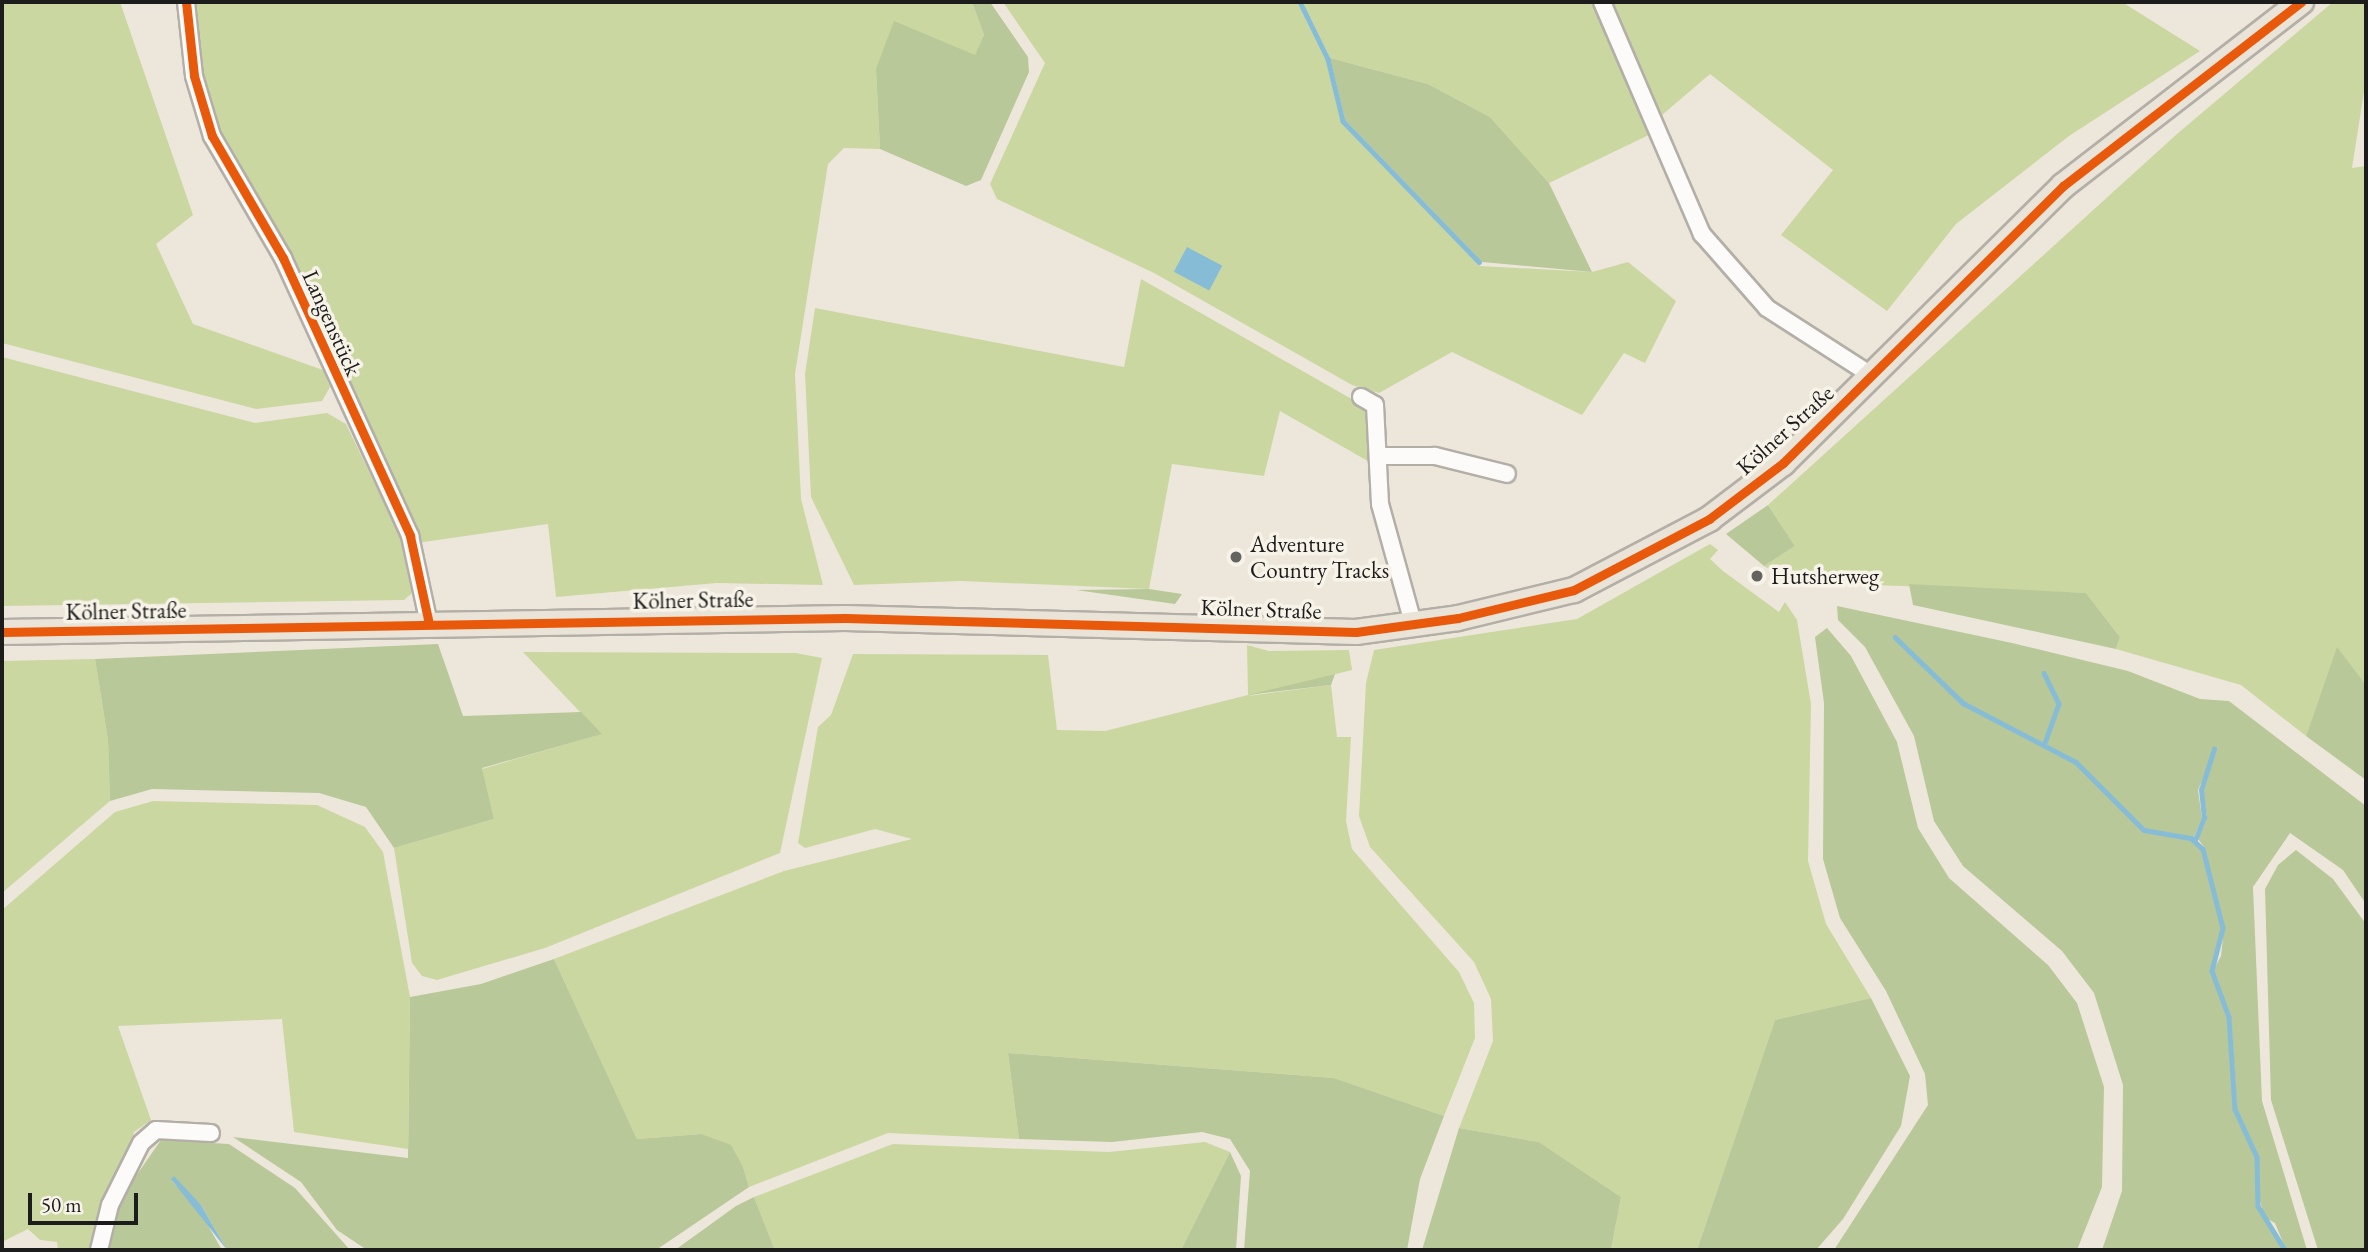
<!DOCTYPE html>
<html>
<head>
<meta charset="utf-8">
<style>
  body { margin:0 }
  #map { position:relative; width:2368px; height:1252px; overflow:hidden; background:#ede7db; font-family:"EB Garamond",serif }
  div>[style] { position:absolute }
  .green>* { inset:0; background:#cbd7a0 }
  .forest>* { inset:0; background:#b8c898 }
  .water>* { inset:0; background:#87bcd7; transform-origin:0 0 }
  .stream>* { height:4.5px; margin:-2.25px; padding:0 2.25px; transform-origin:2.25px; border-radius:2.25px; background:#87bcd7 }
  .roads { filter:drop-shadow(2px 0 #b3afa7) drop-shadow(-2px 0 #b3afa7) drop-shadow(0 2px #b3afa7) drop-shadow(0 -2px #b3afa7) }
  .minor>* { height:16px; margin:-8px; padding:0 8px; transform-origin:8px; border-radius:8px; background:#fcfbfa }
  .primary>* { height:24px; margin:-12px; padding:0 12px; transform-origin:12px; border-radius:12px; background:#eae3d7 }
  .cycleway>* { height:9px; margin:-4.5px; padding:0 4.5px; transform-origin:4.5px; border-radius:4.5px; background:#e8590c }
  .dots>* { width:19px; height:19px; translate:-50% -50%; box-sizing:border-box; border:4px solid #f7f3e8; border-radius:50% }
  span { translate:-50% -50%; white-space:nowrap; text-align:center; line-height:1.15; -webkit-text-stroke:7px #f7f3e8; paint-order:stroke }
  .street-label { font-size:23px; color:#1c1c1c }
  .poi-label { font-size:23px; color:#1c1c1c }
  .left { translate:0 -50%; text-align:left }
  .frame { position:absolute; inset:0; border:4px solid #1c1c1c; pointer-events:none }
  .scale { position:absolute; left:28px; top:1193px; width:110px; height:32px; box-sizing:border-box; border:4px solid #1c1c1c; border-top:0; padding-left:9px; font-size:21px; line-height:24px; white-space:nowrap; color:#1c1c1c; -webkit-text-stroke:5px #f7f3e8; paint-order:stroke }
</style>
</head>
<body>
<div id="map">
  <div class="green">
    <i style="clip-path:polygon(2px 2px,120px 2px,193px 215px,156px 244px,193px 324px,323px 370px,330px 387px,322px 401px,256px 409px,2px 343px)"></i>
    <i style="clip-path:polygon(194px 2px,972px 2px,984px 35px,975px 56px,876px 69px,880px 149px,844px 148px,828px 164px,795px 374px,801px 499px,823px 585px,717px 583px,556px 597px,548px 524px,417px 543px,218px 133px,202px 74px)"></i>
    <i style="clip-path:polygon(1003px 2px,1297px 2px,1326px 60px,1341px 122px,1480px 266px,1592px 272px,1628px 262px,1676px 301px,1645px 363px,1624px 353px,1582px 415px,1452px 352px,1379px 393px,1352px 385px,1154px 273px,997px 199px,990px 184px,1045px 63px)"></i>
    <i style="clip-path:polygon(1302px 2px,1598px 2px,1653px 133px,1549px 183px,1490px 117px,1428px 84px,1330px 58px)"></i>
    <i style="clip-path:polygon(1606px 2px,2122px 2px,2200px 51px,2069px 136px,1956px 224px,1887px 311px,1781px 235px,1833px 170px,1710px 74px,1655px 121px)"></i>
    <i style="clip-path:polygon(2333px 2px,2366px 2px,2366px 79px,2352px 168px,2366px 166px,2366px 685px,2337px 648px,2306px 736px,2241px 685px,2116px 649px,2120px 637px,2086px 593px,1794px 582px,1764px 566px,1795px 546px,1768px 505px,2177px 134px)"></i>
    <i style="clip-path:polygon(1141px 279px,1364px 406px,1372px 422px,1373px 464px,1280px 411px,1264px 476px,1172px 464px,1149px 589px,961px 581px,854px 585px,811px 497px,805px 374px,815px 308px,1124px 367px)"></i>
    <i style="clip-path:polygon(2px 357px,255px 423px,327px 413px,346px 424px,401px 538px,412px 593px,404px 600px,2px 606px)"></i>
    <i style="clip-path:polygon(1710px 544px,1718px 550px,1710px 559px,1723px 571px,1779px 612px,1785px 602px,1797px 620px,1811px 704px,1808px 861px,1826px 924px,1871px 998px,1775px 1020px,1697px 1250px,1611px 1250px,1621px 1197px,1539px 1142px,1459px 1128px,1493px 1041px,1491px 999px,1474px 962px,1370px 847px,1359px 816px,1366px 683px,1374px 650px,1577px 619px)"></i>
    <i style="clip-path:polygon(1247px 645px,1269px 651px,1349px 650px,1352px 670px,1248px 696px,1331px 685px,1337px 737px,1351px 737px,1346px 821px,1352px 849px,1459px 972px,1474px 1003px,1475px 1038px,1444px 1116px,1334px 1078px,1008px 1053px,1019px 1139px,888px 1133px,749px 1187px,743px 1167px,701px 1134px,637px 1139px,554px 959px,784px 871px,912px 839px,875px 829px,805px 848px,798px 843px,818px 727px,831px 715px,853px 654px,1048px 655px,1057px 730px,1105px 731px,1248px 695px)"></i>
    <i style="clip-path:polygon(523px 652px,796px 653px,822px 658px,780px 853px,545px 948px,437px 980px,422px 976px,412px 963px,394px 848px,494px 819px,482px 769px,601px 734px)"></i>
    <i style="clip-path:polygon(95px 659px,108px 740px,110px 801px,2px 893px,2px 661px)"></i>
    <i style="clip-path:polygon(153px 801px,317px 805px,365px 827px,383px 852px,410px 997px,408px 1149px,294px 1132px,282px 1019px,118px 1026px,151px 1120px,134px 1132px,96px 1250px,58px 1250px,57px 1242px,40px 1240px,28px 1229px,2px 1242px,2px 910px,115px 812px)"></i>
    <i style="clip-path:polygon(1205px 1142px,1230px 1152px,1181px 1250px,775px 1250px,754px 1197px,893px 1144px,1109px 1152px)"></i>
  </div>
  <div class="forest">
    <i style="clip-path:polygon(972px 2px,990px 2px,1028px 57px,1029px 72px,981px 180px,966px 186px,880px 149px,876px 69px,894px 21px,975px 55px,984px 35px)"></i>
    <i style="clip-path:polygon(1330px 58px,1428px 84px,1490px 117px,1549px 183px,1592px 272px,1482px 262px,1345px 120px)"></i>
    <i style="clip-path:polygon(1768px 505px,1795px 546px,1764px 566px,1726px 534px)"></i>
    <i style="clip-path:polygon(1909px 584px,2086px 593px,2120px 637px,2116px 649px,1913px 605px)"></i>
    <i style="clip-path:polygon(1149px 589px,1182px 594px,1175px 604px,1076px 590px)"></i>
    <i style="clip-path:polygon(1837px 606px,2012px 643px,2128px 671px,2200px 699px,2229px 701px,2366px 806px,2366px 904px,2343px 870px,2290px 833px,2253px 887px,2262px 1101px,2307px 1250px,2286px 1250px,2275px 1223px,2264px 1217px,2256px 1183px,2259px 1157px,2237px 1109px,2231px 1017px,2213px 971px,2221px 956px,2224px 928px,2204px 847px,2198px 839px,2207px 818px,2203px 790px,2217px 747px,2198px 790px,2202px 818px,2194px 837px,2144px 829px,2076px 761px,1964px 702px,1894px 636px,1963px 704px,2075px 763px,2143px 830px,2190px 839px,2202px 850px,2222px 928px,2211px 971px,2228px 1017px,2234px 1109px,2256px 1158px,2256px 1206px,2284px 1250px,2102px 1250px,2122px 1191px,2123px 1085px,2094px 993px,2062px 951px,1963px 866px,1934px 821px,1914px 736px,1865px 647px,1838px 620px)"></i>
    <i style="clip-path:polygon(1827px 628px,1851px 656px,1897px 742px,1918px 828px,1949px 878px,2048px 965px,2077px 1003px,2104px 1087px,2102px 1187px,2077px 1250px,1834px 1250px,1928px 1105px,1925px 1074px,1886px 991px,1840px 918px,1823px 859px,1824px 703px,1815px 637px)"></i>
    <i style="clip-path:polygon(438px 644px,463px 716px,581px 712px,602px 734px,482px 768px,494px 819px,394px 848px,366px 807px,319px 793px,152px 789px,110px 801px,108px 740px,95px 659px)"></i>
    <i style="clip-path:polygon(2337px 647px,2366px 685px,2366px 780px,2306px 736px)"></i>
    <i style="clip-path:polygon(1335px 674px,1331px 685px,1248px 695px)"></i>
    <i style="clip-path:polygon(2296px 850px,2333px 879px,2366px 924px,2366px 1250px,2318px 1250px,2271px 1100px,2265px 889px,2278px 865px)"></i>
    <i style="clip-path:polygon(554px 959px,637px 1139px,701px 1134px,731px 1145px,743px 1167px,749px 1187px,656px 1250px,367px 1250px,337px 1230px,301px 1182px,233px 1137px,408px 1158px,410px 997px,481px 984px)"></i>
    <i style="clip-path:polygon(1871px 998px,1910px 1076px,1901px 1126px,1843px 1219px,1816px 1250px,1697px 1250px,1775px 1020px)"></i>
    <i style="clip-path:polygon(1008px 1053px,1334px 1078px,1444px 1116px,1420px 1179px,1407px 1250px,1244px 1250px,1250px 1171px,1230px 1139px,1202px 1132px,1112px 1142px,1019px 1139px)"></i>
    <i style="clip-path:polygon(1459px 1128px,1539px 1142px,1621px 1197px,1611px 1250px,1422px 1250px)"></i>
    <i style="clip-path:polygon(161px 1140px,229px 1144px,295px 1188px,350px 1250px,227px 1250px,201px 1205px,171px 1180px,198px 1208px,222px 1250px,102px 1250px,113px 1209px)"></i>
    <i style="clip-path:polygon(1230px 1152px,1241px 1176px,1236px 1250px,1181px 1250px)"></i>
    <i style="clip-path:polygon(754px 1197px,775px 1250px,675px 1250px,736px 1206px)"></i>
  </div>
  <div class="water">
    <i style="left:1187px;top:247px;width:40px;height:28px;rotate:28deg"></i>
    <i style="clip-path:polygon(174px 1176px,201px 1205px,227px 1250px,171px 1179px)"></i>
  </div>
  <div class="stream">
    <i style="left:1300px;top:2px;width:64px;rotate:63.8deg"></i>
    <i style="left:1328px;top:59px;width:64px;rotate:76.4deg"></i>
    <i style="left:1343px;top:121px;width:196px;rotate:46deg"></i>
    <i style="left:1895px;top:637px;width:95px;rotate:44.1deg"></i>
    <i style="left:1963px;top:703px;width:127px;rotate:27.6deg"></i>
    <i style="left:2076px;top:762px;width:96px;rotate:45deg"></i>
    <i style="left:2144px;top:830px;width:48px;rotate:9.7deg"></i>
    <i style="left:2191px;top:838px;width:16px;rotate:43deg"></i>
    <i style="left:2203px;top:849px;width:81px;rotate:75.8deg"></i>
    <i style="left:2223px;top:928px;width:44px;rotate:104.3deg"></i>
    <i style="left:2212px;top:971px;width:49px;rotate:69.7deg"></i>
    <i style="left:2229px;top:1017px;width:92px;rotate:86.3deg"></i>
    <i style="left:2235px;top:1109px;width:53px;rotate:65.4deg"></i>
    <i style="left:2257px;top:1157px;width:49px;rotate:88.8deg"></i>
    <i style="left:2258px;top:1206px;width:52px;rotate:58.5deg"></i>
    <i style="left:2044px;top:673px;width:34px;rotate:64deg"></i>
    <i style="left:2059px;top:704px;width:41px;rotate:109.7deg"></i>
    <i style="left:2195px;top:840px;width:24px;rotate:-68deg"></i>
    <i style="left:2204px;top:818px;width:28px;rotate:-96deg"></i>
    <i style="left:2201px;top:790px;width:43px;rotate:-72.4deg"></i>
  </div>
  <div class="roads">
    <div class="minor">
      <i style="left:186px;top:2px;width:74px;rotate:83.8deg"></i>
      <i style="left:194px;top:76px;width:63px;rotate:73.3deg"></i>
      <i style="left:212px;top:136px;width:141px;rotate:59.8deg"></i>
      <i style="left:283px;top:258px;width:306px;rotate:65.4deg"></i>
      <i style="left:410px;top:536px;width:90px;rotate:77.8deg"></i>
      <i style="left:1602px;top:2px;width:253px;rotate:66.7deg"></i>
      <i style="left:1702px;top:234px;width:98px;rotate:48.7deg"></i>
      <i style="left:1767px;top:308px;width:124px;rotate:32.8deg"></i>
      <i style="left:1361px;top:397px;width:16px;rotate:30deg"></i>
      <i style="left:1375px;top:405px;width:99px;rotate:87.1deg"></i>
      <i style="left:1380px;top:504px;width:128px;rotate:74.5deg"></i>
      <i style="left:1379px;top:456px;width:56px"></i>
      <i style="left:1435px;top:456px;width:74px;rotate:14deg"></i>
      <i style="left:99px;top:1250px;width:46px;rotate:-76.3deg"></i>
      <i style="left:110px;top:1205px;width:69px;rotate:-63.4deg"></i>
      <i style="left:141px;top:1143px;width:20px;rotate:-41deg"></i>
      <i style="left:156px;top:1130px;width:55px;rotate:3.1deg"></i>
    </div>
    <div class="primary">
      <i style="left:2px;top:632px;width:843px;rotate:-0.95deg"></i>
      <i style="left:845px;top:618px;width:511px;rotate:1.57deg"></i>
      <i style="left:1356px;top:632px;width:103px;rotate:-7.8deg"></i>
      <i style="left:1458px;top:618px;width:119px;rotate:-13.6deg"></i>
      <i style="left:1574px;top:590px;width:153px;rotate:-27.7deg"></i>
      <i style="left:1709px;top:519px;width:93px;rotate:-37.1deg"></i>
      <i style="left:1783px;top:463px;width:394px;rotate:-44.7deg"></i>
      <i style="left:2063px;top:186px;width:301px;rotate:-37.7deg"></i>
    </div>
  </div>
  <div class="cycleway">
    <i style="left:186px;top:2px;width:74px;rotate:83.8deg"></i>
    <i style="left:194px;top:76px;width:63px;rotate:73.3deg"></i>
    <i style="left:212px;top:136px;width:141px;rotate:59.8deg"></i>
    <i style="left:283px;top:258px;width:306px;rotate:65.4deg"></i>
    <i style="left:410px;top:536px;width:90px;rotate:77.8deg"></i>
    <i style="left:2px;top:632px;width:843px;rotate:-0.95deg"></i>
    <i style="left:845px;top:618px;width:511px;rotate:1.57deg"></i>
    <i style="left:1356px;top:632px;width:103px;rotate:-7.8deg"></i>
    <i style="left:1458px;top:618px;width:119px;rotate:-13.6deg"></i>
    <i style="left:1574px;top:590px;width:153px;rotate:-27.7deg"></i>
    <i style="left:1709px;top:519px;width:93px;rotate:-37.1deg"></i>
    <i style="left:1783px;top:463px;width:394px;rotate:-44.7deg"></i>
    <i style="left:2063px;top:186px;width:301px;rotate:-37.7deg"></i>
  </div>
  <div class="dots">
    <i style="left:1236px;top:557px;background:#65635f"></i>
    <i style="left:1757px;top:576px;background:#65635f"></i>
  </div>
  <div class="street-label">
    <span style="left:332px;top:323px;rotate:66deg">Langenstück</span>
    <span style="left:1785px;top:430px;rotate:-42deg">Kölner Straße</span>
    <span style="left:693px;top:600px;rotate:-1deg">Kölner Straße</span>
    <span style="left:1261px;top:609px;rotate:2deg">Kölner Straße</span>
    <span style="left:126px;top:611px;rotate:-1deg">Kölner Straße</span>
  </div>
  <div class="poi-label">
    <span class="left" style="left:1250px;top:557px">Adventure<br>Country Tracks</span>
    <span class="left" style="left:1771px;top:576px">Hutsherweg</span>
  </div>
  <div class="frame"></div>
  <div class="scale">50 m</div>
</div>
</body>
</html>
